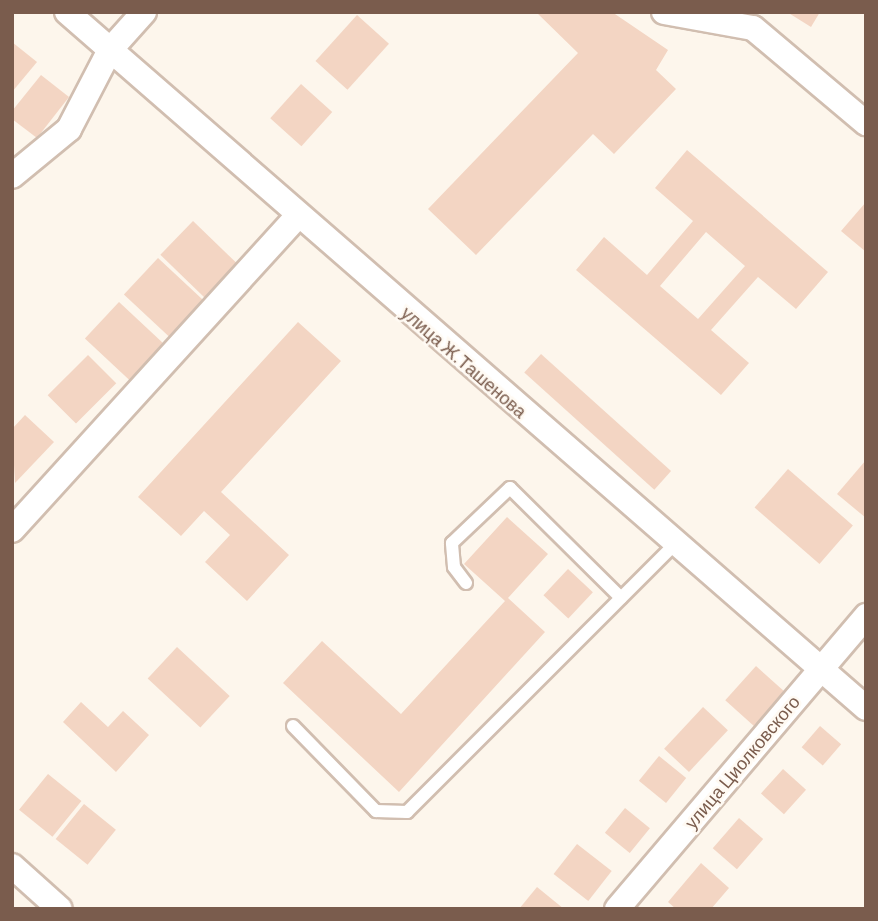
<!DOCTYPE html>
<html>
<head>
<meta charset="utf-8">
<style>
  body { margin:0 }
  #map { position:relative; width:878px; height:921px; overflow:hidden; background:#fdf6ec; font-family:Barlow,sans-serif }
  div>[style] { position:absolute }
  .building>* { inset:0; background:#f3d5c3; transform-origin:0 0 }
  .roads { filter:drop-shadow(2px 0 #d1beb0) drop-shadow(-2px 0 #d1beb0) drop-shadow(0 2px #d1beb0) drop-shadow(0 -2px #d1beb0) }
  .lane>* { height:12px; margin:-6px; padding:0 6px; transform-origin:6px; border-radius:6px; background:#fff }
  .street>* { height:24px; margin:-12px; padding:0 12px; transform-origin:12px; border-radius:12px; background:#fff }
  span { translate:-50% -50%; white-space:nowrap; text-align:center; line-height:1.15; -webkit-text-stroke:5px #fffaf3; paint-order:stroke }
  .street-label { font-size:18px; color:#7a5c4d }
  .frame { position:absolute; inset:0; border:14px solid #7a5c4d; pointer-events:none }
</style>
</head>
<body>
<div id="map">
  <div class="building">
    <i style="clip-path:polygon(536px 12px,612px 12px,668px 50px,656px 70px,676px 89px,614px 154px,593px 134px,476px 255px,428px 209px,578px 53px)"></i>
    <i style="clip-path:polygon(787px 12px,820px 12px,811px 27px)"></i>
    <i style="left:357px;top:15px;width:43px;height:62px;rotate:42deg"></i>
    <i style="clip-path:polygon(12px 42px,37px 62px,12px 92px)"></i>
    <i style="clip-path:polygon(41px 75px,69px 97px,37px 138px,12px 119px,12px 111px)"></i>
    <i style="left:301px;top:84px;width:42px;height:46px;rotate:42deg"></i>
    <i style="clip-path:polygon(evenodd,687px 150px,828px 272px,796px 309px,758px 277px,711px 330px,749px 363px,721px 395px,576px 270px,604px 237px,647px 275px,693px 221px,655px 188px,687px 150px,706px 232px,745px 266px,698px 319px,660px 286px,706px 232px)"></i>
    <i style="clip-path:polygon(866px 202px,866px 252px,841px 231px)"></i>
    <i style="left:193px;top:221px;width:66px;height:47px;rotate:44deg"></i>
    <i style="left:158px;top:258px;width:66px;height:50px;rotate:43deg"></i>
    <i style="left:119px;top:302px;width:67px;height:50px;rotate:43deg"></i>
    <i style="clip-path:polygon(298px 322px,341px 361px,221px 492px,289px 555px,247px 601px,205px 562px,230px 535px,204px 511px,181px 536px,138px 497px)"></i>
    <i style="left:541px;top:354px;width:175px;height:25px;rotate:42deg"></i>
    <i style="left:88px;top:355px;width:40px;height:57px;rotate:45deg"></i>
    <i style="clip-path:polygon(25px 415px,54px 442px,15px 483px,12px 429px)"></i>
    <i style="clip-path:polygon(866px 460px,866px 518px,837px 494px)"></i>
    <i style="left:788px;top:469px;width:86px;height:51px;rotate:41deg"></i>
    <i style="clip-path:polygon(507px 517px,548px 554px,508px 598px,545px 632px,399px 792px,283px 683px,322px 641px,401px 714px,505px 601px,464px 564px)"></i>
    <i style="left:568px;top:569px;width:34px;height:36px;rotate:43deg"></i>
    <i style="left:177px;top:647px;width:72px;height:43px;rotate:43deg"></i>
    <i style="left:756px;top:666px;width:39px;height:46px;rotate:42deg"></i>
    <i style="clip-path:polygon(81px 702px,108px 727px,123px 711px,149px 735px,116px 772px,63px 722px)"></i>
    <i style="left:703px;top:707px;width:34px;height:57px;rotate:43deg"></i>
    <i style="left:820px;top:726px;width:28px;height:28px;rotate:41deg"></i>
    <i style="left:659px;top:756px;width:35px;height:32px;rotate:39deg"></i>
    <i style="left:783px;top:769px;width:31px;height:33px;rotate:42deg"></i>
    <i style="left:48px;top:774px;width:43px;height:46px;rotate:39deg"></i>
    <i style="left:84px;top:804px;width:41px;height:45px;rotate:39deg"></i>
    <i style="left:625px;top:808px;width:32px;height:32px;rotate:39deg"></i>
    <i style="left:739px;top:818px;width:32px;height:40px;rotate:41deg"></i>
    <i style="left:577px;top:844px;width:44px;height:38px;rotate:38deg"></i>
    <i style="clip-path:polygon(701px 863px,729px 888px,711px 909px,676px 909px,668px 902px)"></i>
    <i style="clip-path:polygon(537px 887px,564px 909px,519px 909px)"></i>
  </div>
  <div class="roads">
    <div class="lane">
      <i style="left:466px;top:583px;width:20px;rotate:-127deg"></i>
      <i style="left:454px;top:567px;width:24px;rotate:-95deg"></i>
      <i style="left:452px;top:543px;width:80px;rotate:-43.5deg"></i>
      <i style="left:510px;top:488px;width:156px;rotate:44.7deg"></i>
      <i style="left:293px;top:726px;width:119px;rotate:45.7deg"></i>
      <i style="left:376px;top:811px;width:31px;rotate:2deg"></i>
      <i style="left:407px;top:812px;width:376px;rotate:-45deg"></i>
    </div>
    <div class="street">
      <i style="left:67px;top:12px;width:1060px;rotate:41.06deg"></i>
      <i style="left:664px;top:12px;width:90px;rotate:10.2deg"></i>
      <i style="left:753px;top:28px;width:148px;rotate:40.1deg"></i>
      <i style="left:12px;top:176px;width:74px;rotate:-39.5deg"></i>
      <i style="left:69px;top:129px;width:89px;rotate:-62.6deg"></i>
      <i style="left:110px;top:50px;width:51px;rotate:-48.2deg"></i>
      <i style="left:12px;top:530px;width:425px;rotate:-47.7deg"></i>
      <i style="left:12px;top:866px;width:64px;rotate:41.9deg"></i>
      <i style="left:617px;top:909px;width:385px;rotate:-49.6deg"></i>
    </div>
  </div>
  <div class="street-label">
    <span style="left:464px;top:362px;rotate:41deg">улица Ж.Ташенова</span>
    <span style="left:742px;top:762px;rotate:-50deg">улица Циолковского</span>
  </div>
  <div class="frame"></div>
</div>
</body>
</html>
